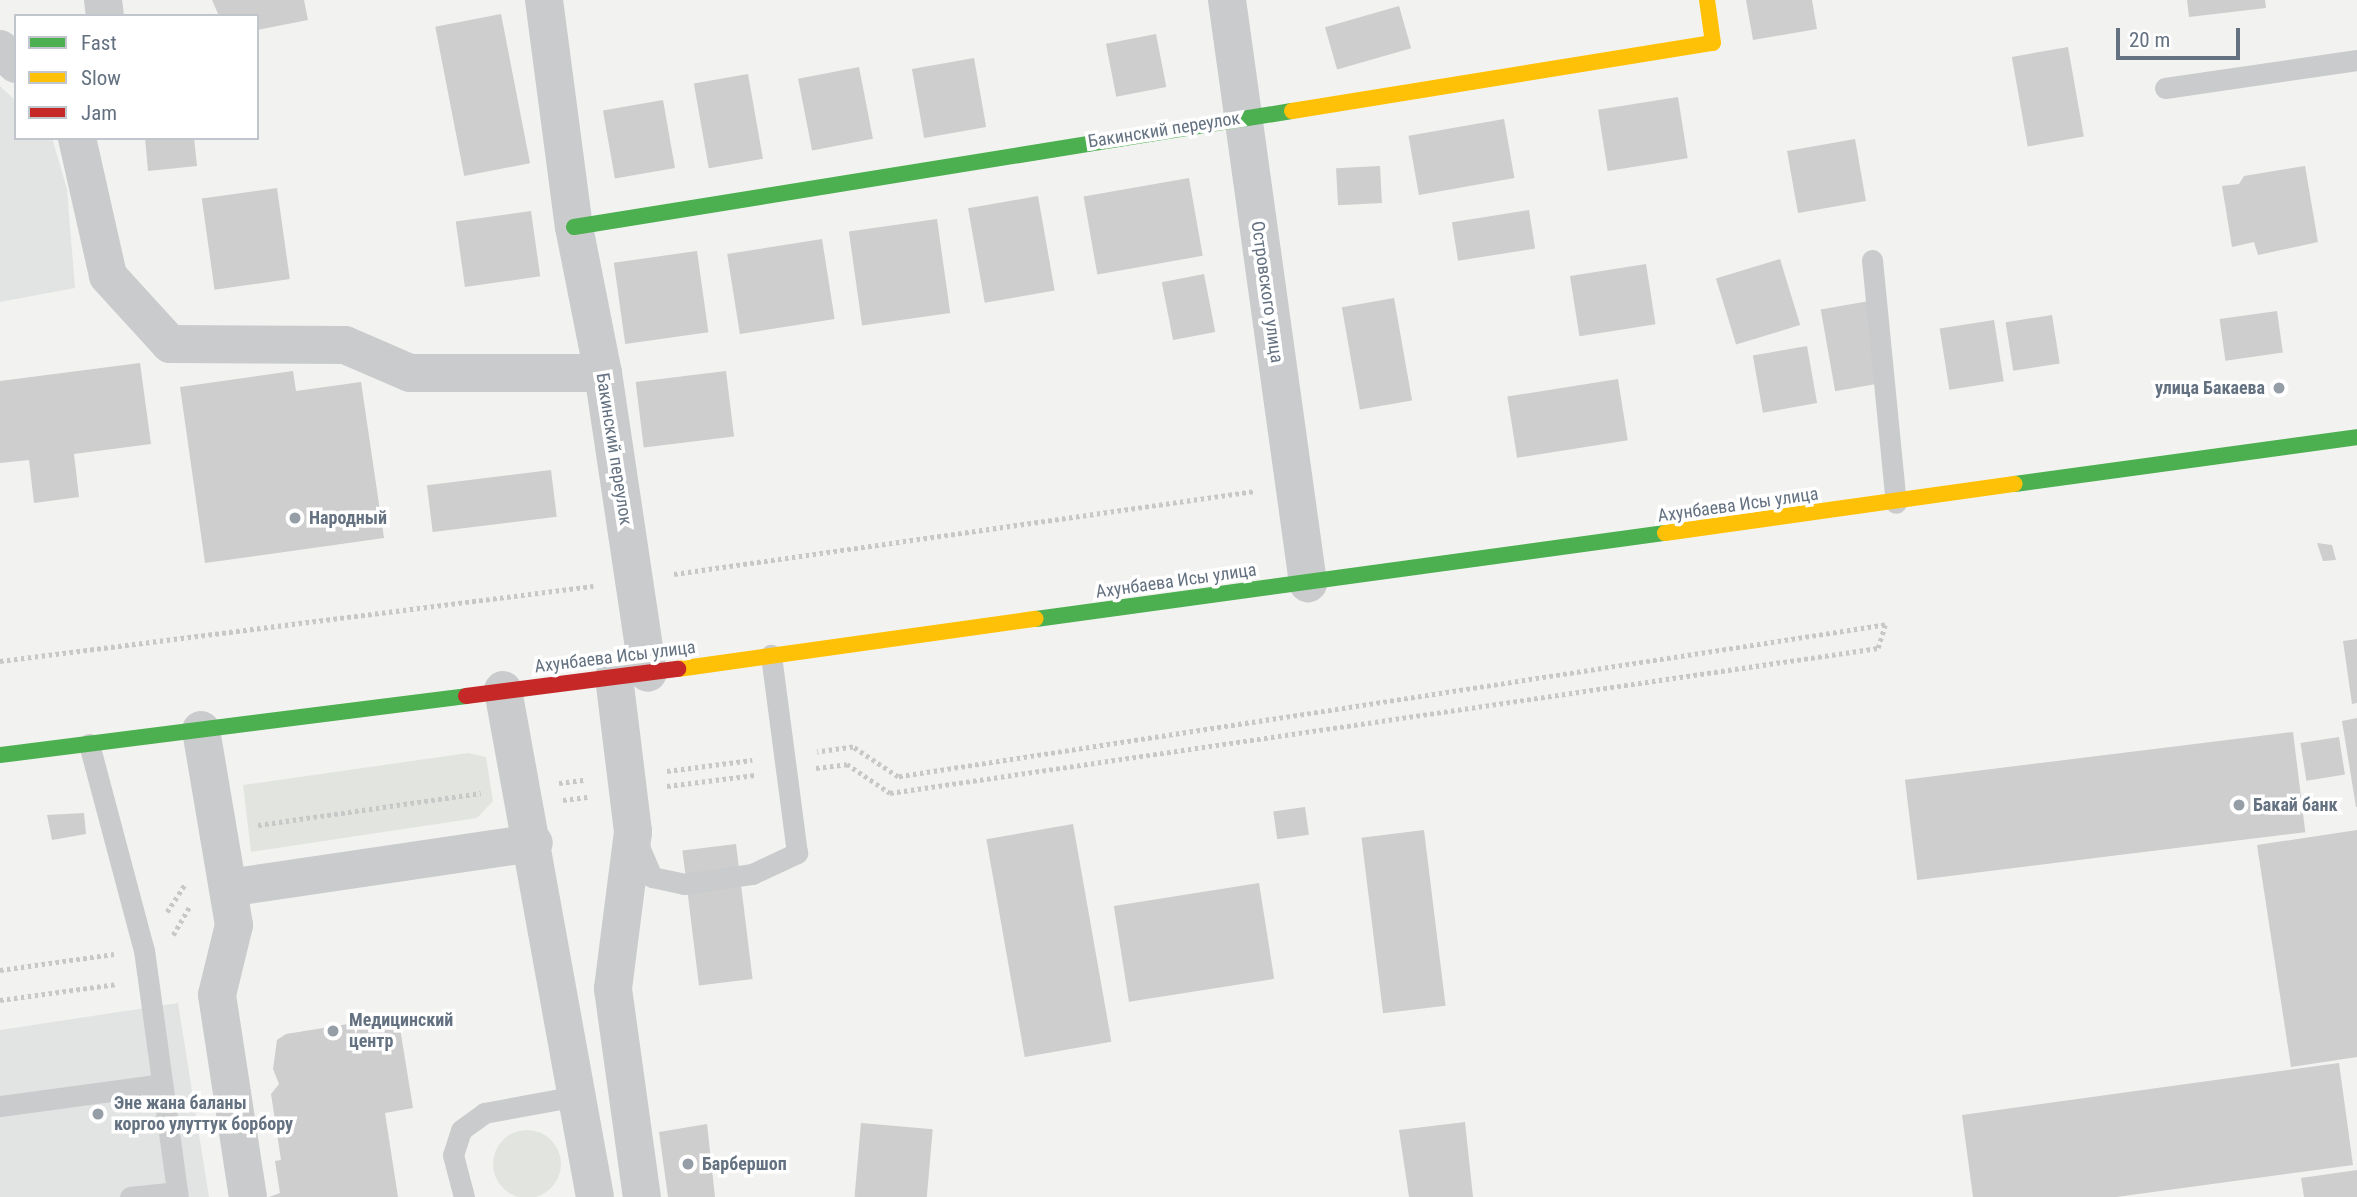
<!DOCTYPE html>
<html>
<head>
<meta charset="utf-8">
<style>
  body { margin:0 }
  #map { position:relative; width:2357px; height:1197px; overflow:hidden; background:#f2f3f0; font-family:"Roboto Condensed",sans-serif }
  div>[style] { position:absolute }
  .built>* { inset:0; background:#e2e4e3 }
  .green>* { inset:0; background:#e2e5df }
  .round { border-radius:50% }
  .building>* { inset:0; background:#cdcecd; transform-origin:0 0 }
  .path>* { height:4.5px; margin-top:-2.25px; transform-origin:0; background:repeating-linear-gradient(90deg,#c8c8c9 0 3.5px,transparent 0 7px) }
  .lane>* { height:21px; margin:-10.5px; padding:0 10.5px; transform-origin:10.5px; border-radius:10.5px; background:#cacbcc }
  .street>* { height:38px; margin:-19px; padding:0 19px; transform-origin:19px; border-radius:19px; background:#cacbcc }
  .fast>* { height:16px; margin:-8px; padding:0 8px; transform-origin:8px; border-radius:8px; background:#4caf50 }
  .slow>* { height:16px; margin:-8px; padding:0 8px; transform-origin:8px; border-radius:8px; background:#ffc107 }
  .jam>* { height:16px; margin:-8px; padding:0 8px; transform-origin:8px; border-radius:8px; background:#c62828 }
  .dots>* { width:19px; height:19px; translate:-50% -50%; box-sizing:border-box; border:4px solid #fff; border-radius:50% }
  span { translate:-50% -50%; white-space:nowrap; text-align:center; line-height:1.15; -webkit-text-stroke:7px #fff; paint-order:stroke }
  .street-label { font-size:18px; color:#637180 }
  .poi-label { font-size:18px; color:#637180; font-weight:700 }
  .right { translate:-100% -50%; text-align:right }
  .left { translate:0 -50%; text-align:left }
  .legend { position:absolute; left:14px; top:14px; width:245px; height:126px; box-sizing:border-box; background:#fff; border:2px solid #c1c6cc; margin:0; padding:9px 12px; list-style:none; font-size:21px; color:#637180 }
  .legend li { display:flex; align-items:center; gap:14px; height:35px }
  .legend b { width:35px; border:2px solid #c1c6cc }
  .scale { position:absolute; left:2116px; top:28px; width:124px; height:32px; box-sizing:border-box; border:4px solid #637180; border-top:0; padding-left:9px; font-size:21px; line-height:24px; white-space:nowrap; color:#637180; -webkit-text-stroke:5px #fff; paint-order:stroke }
</style>
</head>
<body>
<div id="map">
  <div class="built">
    <i style="clip-path:polygon(0 86px,16px 101px,16px 138px,52px 138px,67px 189px,75px 288px,0 302px)"></i>
    <i style="clip-path:polygon(178px 1003px,209px 1197px,0 1197px,0 1030px)"></i>
  </div>
  <div class="green">
    <i style="clip-path:polygon(468px 753px,486px 757px,493px 801px,477px 818px,251px 852px,243px 785px)"></i>
    <i class="round" style="left:493px;top:1130px;width:68px;height:68px"></i>
  </div>
  <div class="building">
    <i style="clip-path:polygon(212px 0,304px 0,308px 20px,257px 30px,257px 16px,219px 16px)"></i>
    <i style="clip-path:polygon(1746px 0,1812px 0,1817px 29px,1753px 40px)"></i>
    <i style="clip-path:polygon(2187px 0,2265px 0,2266px 8px,2189px 17px)"></i>
    <i style="left:1399px;top:6px;width:44px;height:77px;rotate:74deg"></i>
    <i style="left:501px;top:14px;width:152px;height:67px;rotate:79deg"></i>
    <i style="left:1156px;top:34px;width:54px;height:51px;rotate:79deg"></i>
    <i style="left:2068px;top:47px;width:91px;height:57px;rotate:80deg"></i>
    <i style="left:974px;top:58px;width:70px;height:63px;rotate:80deg"></i>
    <i style="left:859px;top:67px;width:73px;height:62px;rotate:79deg"></i>
    <i style="left:748px;top:74px;width:86px;height:55px;rotate:80deg"></i>
    <i style="left:1678px;top:97px;width:62px;height:81px;rotate:81deg"></i>
    <i style="left:663px;top:100px;width:69px;height:61px;rotate:80deg"></i>
    <i style="left:1504px;top:119px;width:60px;height:97px;rotate:80deg"></i>
    <i style="clip-path:polygon(145px 138px,194px 138px,197px 166px,148px 171px)"></i>
    <i style="left:1855px;top:139px;width:63px;height:69px;rotate:80deg"></i>
    <i style="left:1380px;top:166px;width:37px;height:44px;rotate:87deg"></i>
    <i style="clip-path:polygon(2305px 166px,2318px 242px,2258px 255px,2254px 242px,2232px 247px,2222px 186px,2239px 184px,2244px 176px)"></i>
    <i style="left:1189px;top:178px;width:79px;height:107px;rotate:80deg"></i>
    <i style="left:277px;top:188px;width:92px;height:76px;rotate:82deg"></i>
    <i style="left:1038px;top:196px;width:96px;height:71px;rotate:80deg"></i>
    <i style="left:1529px;top:210px;width:39px;height:78px;rotate:81deg"></i>
    <i style="left:531px;top:211px;width:66px;height:76px;rotate:82deg"></i>
    <i style="left:937px;top:219px;width:95px;height:89px;rotate:82deg"></i>
    <i style="left:822px;top:239px;width:81px;height:96px;rotate:81deg"></i>
    <i style="left:697px;top:251px;width:82px;height:84px;rotate:82deg"></i>
    <i style="left:1780px;top:259px;width:69px;height:67px;rotate:73deg"></i>
    <i style="left:1646px;top:264px;width:61px;height:77px;rotate:81deg"></i>
    <i style="left:1204px;top:274px;width:59px;height:43px;rotate:79deg"></i>
    <i style="left:1394px;top:298px;width:104px;height:53px;rotate:80deg"></i>
    <i style="left:1869px;top:301px;width:83px;height:49px;rotate:80deg"></i>
    <i style="left:2277px;top:311px;width:42px;height:58px;rotate:82deg"></i>
    <i style="left:2052px;top:315px;width:49px;height:47px;rotate:81deg"></i>
    <i style="left:1994px;top:320px;width:62px;height:55px;rotate:81deg"></i>
    <i style="left:1807px;top:346px;width:58px;height:55px;rotate:80deg"></i>
    <i style="clip-path:polygon(140px 363px,151px 444px,74px 454px,79px 497px,34px 503px,29px 460px,0 463px,0 381px)"></i>
    <i style="clip-path:polygon(293px 371px,296px 391px,361px 382px,384px 538px,205px 563px,180px 387px)"></i>
    <i style="left:726px;top:371px;width:66px;height:91px;rotate:83deg"></i>
    <i style="left:1618px;top:379px;width:62px;height:112px;rotate:81deg"></i>
    <i style="left:551px;top:470px;width:47px;height:125px;rotate:83deg"></i>
    <i style="clip-path:polygon(2317px 543px,2332px 545px,2336px 560px,2323px 561px)"></i>
    <i style="clip-path:polygon(2357px 639px,2357px 703px,2352px 704px,2343px 641px)"></i>
    <i style="clip-path:polygon(2357px 718px,2357px 807px,2356px 807px,2342px 721px)"></i>
    <i style="left:2293px;top:732px;width:101px;height:391px;rotate:83deg"></i>
    <i style="left:2339px;top:737px;width:38px;height:39px;rotate:81deg"></i>
    <i style="left:1305px;top:807px;width:28px;height:32px;rotate:82deg"></i>
    <i style="clip-path:polygon(84px 813px,86px 834px,52px 840px,47px 815px)"></i>
    <i style="left:1073px;top:824px;width:221px;height:88px;rotate:80deg"></i>
    <i style="left:1424px;top:830px;width:177px;height:63px;rotate:83deg"></i>
    <i style="clip-path:polygon(2357px 830px,2357px 1057px,2291px 1067px,2257px 845px)"></i>
    <i style="left:736px;top:844px;width:136px;height:54px;rotate:83deg"></i>
    <i style="left:1259px;top:883px;width:97px;height:147px;rotate:81deg"></i>
    <i style="clip-path:polygon(398px 1016px,413px 1108px,385px 1113px,398px 1197px,269px 1197px,280px 1193px,275px 1161px,281px 1160px,271px 1094px,279px 1084px,273px 1069px,277px 1040px,286px 1034px)"></i>
    <i style="clip-path:polygon(2339px 1063px,2353px 1165px,2116px 1197px,1973px 1197px,1962px 1115px)"></i>
    <i style="clip-path:polygon(1465px 1122px,1473px 1197px,1409px 1197px,1399px 1130px)"></i>
    <i style="left:861px;top:1123px;width:72px;height:74px;rotate:5deg"></i>
    <i style="clip-path:polygon(707px 1124px,715px 1197px,668px 1197px,659px 1132px)"></i>
    <i style="clip-path:polygon(2357px 1170px,2357px 1197px,2304px 1197px,2301px 1178px)"></i>
  </div>
  <div class="path">
    <i style="left:674px;top:574px;width:587px;rotate:-8.13deg"></i>
    <i style="left:0;top:661px;width:598px;rotate:-7.21deg"></i>
    <i style="left:816px;top:768px;width:31px;rotate:-7deg"></i>
    <i style="left:847px;top:764px;width:52px;rotate:34deg"></i>
    <i style="left:890px;top:793px;width:999px;rotate:-8.35deg"></i>
    <i style="left:1878px;top:648px;width:24px;rotate:-73deg"></i>
    <i style="left:1885px;top:625px;width:999px;rotate:171.25deg"></i>
    <i style="left:898px;top:777px;width:54px;rotate:-146.3deg"></i>
    <i style="left:853px;top:747px;width:36px;rotate:172deg"></i>
    <i style="left:667px;top:771px;width:86px;rotate:-7.4deg"></i>
    <i style="left:559px;top:783px;width:26px;rotate:-7deg"></i>
    <i style="left:667px;top:786px;width:89px;rotate:-7.1deg"></i>
    <i style="left:563px;top:800px;width:26px;rotate:-7deg"></i>
    <i style="left:258px;top:825px;width:225px;rotate:-8.2deg"></i>
    <i style="left:167px;top:912px;width:33px;rotate:-57deg"></i>
    <i style="left:173px;top:935px;width:34px;rotate:-60deg"></i>
    <i style="left:0;top:970px;width:115px;rotate:-8deg"></i>
    <i style="left:0;top:1000px;width:118px;rotate:-7.8deg"></i>
  </div>
  <div class="lane">
    <i style="left:2165px;top:88px;width:194px;rotate:-8.3deg"></i>
    <i style="left:1872px;top:260px;width:244px;rotate:84.4deg"></i>
    <i style="left:89px;top:744px;width:213px;rotate:75.1deg"></i>
    <i style="left:144px;top:950px;width:249px;rotate:82.2deg"></i>
    <i style="left:638px;top:844px;width:36px;rotate:67deg"></i>
    <i style="left:652px;top:877px;width:33px;rotate:12deg"></i>
    <i style="left:684px;top:884px;width:69px;rotate:-8.4deg"></i>
    <i style="left:752px;top:874px;width:50px;rotate:-25deg"></i>
    <i style="left:797px;top:853px;width:200px;rotate:-97.5deg"></i>
    <i style="left:0;top:1106px;width:163px;rotate:-7.7deg"></i>
    <i style="left:130px;top:1197px;width:47px;rotate:-6.1deg"></i>
    <i style="left:464px;top:1197px;width:43px;rotate:-104.7deg"></i>
    <i style="left:453px;top:1155px;width:26px;rotate:-72deg"></i>
    <i style="left:461px;top:1130px;width:29px;rotate:-36deg"></i>
    <i style="left:484px;top:1113px;width:95px;rotate:-10.4deg"></i>
  </div>
  <div class="street">
    <i style="left:103px;top:0;width:16px;rotate:83deg"></i>
    <i style="left:544px;top:0;width:229px;rotate:82.5deg"></i>
    <i style="left:574px;top:227px;width:149px;rotate:78.8deg"></i>
    <i style="left:603px;top:373px;width:303px;rotate:81.5deg"></i>
    <i style="left:1227px;top:0;width:589px;rotate:82.09deg"></i>
    <i style="left:0;top:49px;width:22px;rotate:43deg"></i>
    <i style="left:77px;top:138px;width:141px;rotate:77.3deg"></i>
    <i style="left:108px;top:276px;width:92px;rotate:47.6deg"></i>
    <i style="left:170px;top:344px;width:175px;rotate:0.3deg"></i>
    <i style="left:345px;top:345px;width:71px;rotate:23.3deg"></i>
    <i style="left:410px;top:373px;width:193px"></i>
    <i style="left:614px;top:677px;width:156px;rotate:83deg"></i>
    <i style="left:633px;top:832px;width:158px;rotate:97.3deg"></i>
    <i style="left:613px;top:989px;width:210px;rotate:82.1deg"></i>
    <i style="left:503px;top:690px;width:515px;rotate:79.72deg"></i>
    <i style="left:201px;top:730px;width:198px;rotate:80.4deg"></i>
    <i style="left:234px;top:925px;width:72px;rotate:103.7deg"></i>
    <i style="left:217px;top:995px;width:204px;rotate:81.3deg"></i>
    <i style="left:228px;top:888px;width:309px;rotate:-8.4deg"></i>
  </div>
  <div class="fast">
    <i style="left:574px;top:227px;width:727px;rotate:-9.18deg"></i>
    <i style="left:2015px;top:484px;width:345px;rotate:-7.8deg"></i>
    <i style="left:1036px;top:619px;width:635px;rotate:-7.79deg"></i>
    <i style="left:0;top:755px;width:470px;rotate:-7.2deg"></i>
  </div>
  <div class="slow">
    <i style="left:1292px;top:111px;width:426px;rotate:-9.2deg"></i>
    <i style="left:1713px;top:43px;width:43px;rotate:-97.9deg"></i>
    <i style="left:1665px;top:533px;width:353px;rotate:-8deg"></i>
    <i style="left:678px;top:669px;width:361px;rotate:-8deg"></i>
  </div>
  <div class="jam">
    <i style="left:466px;top:696px;width:214px;rotate:-7.3deg"></i>
  </div>
  <div class="dots">
    <i style="left:2279px;top:388px;background:#959ea7"></i>
    <i style="left:295px;top:518px;background:#959ea7"></i>
    <i style="left:2239px;top:805px;background:#959ea7"></i>
    <i style="left:333px;top:1031px;background:#959ea7"></i>
    <i style="left:98px;top:1114px;background:#959ea7"></i>
    <i style="left:688px;top:1164px;background:#959ea7"></i>
  </div>
  <div class="street-label">
    <span style="left:1164px;top:130px;rotate:-9deg">Бакинский переулок</span>
    <span style="left:1267px;top:292px;rotate:82deg">Островского улица</span>
    <span style="left:614px;top:449px;rotate:81deg">Бакинский переулок</span>
    <span style="left:1738px;top:505px;rotate:-8deg">Ахунбаева Исы улица</span>
    <span style="left:1176px;top:581px;rotate:-8deg">Ахунбаева Исы улица</span>
    <span style="left:615px;top:657px;rotate:-7deg">Ахунбаева Исы улица</span>
  </div>
  <div class="poi-label">
    <span class="right" style="left:2265px;top:388px">улица Бакаева</span>
    <span class="left" style="left:309px;top:518px">Народный</span>
    <span class="left" style="left:2253px;top:805px">Бакай банк</span>
    <span class="left" style="left:349px;top:1031px">Медицинский<br>центр</span>
    <span class="left" style="left:114px;top:1114px">Эне жана баланы<br>коргоо улуттук борбору</span>
    <span class="left" style="left:702px;top:1164px">Барбершоп</span>
  </div>
  <ul class="legend">
  <li><b style="height:9px;background:#4caf50"></b>Fast</li>
  <li><b style="height:9px;background:#ffc107"></b>Slow</li>
  <li><b style="height:9px;background:#c62828"></b>Jam</li>
  </ul>
  <div class="scale">20 m</div>
</div>
</body>
</html>
